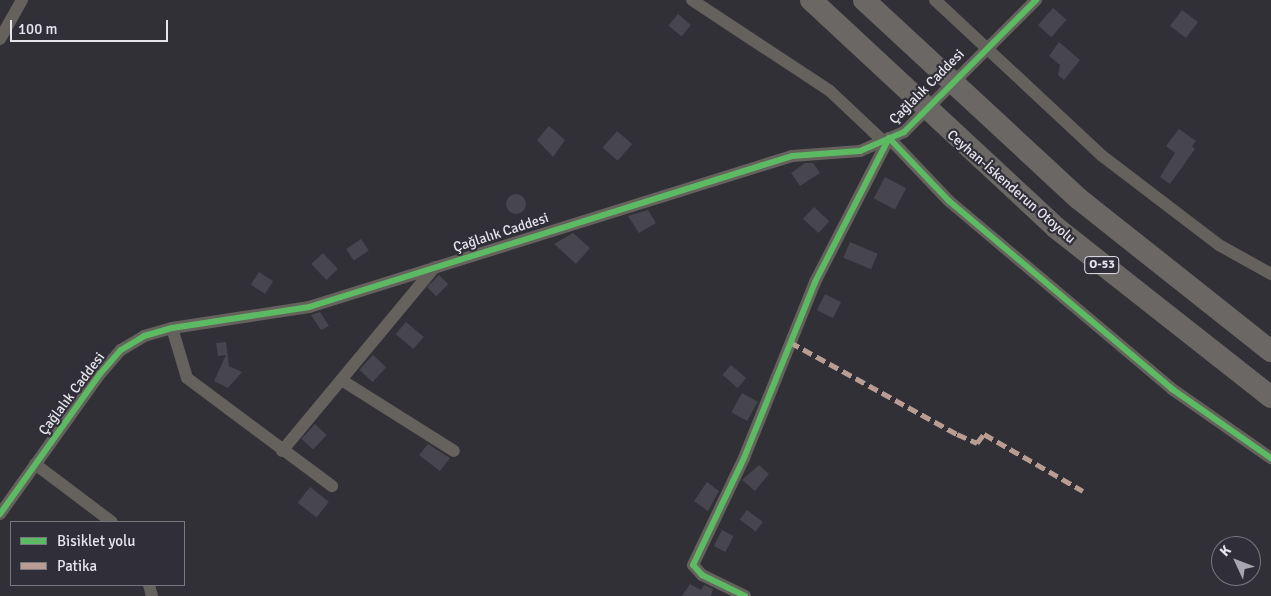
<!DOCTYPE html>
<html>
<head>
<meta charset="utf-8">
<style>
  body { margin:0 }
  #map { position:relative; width:1271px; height:596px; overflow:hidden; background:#313036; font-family:Signika,sans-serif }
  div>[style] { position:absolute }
  .building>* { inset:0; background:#47454e; transform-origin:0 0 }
  .round { border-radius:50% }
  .minor>* { height:12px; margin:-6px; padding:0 6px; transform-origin:6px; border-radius:6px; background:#65615d }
  .motorway>* { height:22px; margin:-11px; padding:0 11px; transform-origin:11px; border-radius:11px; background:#6b6764 }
  .quiet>* { height:5px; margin-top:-2.5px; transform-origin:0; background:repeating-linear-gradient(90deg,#b99d93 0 10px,transparent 0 15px) }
  .cycleway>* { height:6px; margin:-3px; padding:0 3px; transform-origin:3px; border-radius:3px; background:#5cba63 }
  span { translate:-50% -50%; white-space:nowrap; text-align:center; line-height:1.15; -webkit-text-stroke:4.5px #302e38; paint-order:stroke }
  .shield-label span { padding:1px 4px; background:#302e38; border:1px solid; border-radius:4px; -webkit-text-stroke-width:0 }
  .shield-label { font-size:12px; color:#e7e5ec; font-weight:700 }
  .street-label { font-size:14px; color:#e7e5ec }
  .legend { position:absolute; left:10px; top:521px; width:175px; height:65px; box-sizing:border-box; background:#302e38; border:1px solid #797780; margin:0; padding:6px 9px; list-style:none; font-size:15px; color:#e7e5ec }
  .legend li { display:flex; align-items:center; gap:10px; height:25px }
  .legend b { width:25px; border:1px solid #797780 }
  .north { position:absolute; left:1211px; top:536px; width:50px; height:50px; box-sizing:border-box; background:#302e38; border:1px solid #797780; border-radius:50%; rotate:313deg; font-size:14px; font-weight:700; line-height:20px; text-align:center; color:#e7e5ec }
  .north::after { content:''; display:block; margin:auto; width:18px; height:22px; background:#a7a6ac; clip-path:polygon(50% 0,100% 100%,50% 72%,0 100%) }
  .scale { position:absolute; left:10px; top:20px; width:158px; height:22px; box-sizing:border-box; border:2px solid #e7e5ec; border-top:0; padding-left:6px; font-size:15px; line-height:18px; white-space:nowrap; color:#e7e5ec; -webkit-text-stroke:4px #302e38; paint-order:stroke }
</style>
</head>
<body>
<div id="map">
  <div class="building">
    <i style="left:1053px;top:8px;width:18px;height:23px;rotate:41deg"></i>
    <i style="left:1182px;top:10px;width:20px;height:20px;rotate:37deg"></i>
    <i style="left:678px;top:14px;width:17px;height:15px;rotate:40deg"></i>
    <i style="clip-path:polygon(1059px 42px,1080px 60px,1064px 80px,1058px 75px,1060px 65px,1049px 56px)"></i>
    <i style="clip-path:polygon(549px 126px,565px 140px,553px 157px,537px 140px)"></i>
    <i style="clip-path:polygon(1179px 129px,1196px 141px,1192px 146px,1195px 149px,1170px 184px,1160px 177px,1175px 153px,1166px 146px)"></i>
    <i style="left:617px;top:131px;width:20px;height:22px;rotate:41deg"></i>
    <i style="clip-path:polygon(805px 163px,813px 163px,820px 173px,800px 186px,791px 173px)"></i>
    <i style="left:885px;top:177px;width:24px;height:24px;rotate:28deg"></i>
    <i class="round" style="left:506px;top:194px;width:20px;height:20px"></i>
    <i style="left:814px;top:207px;width:21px;height:16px;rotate:43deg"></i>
    <i style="clip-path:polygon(648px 210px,656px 223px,639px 233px,628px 216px)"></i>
    <i style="clip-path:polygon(573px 233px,590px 248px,576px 264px,554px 244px)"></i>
    <i style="left:361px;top:239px;width:14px;height:18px;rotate:56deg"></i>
    <i style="left:850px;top:242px;width:30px;height:17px;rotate:23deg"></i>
    <i style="left:323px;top:253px;width:22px;height:16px;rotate:47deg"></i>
    <i style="left:259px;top:272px;width:17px;height:15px;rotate:33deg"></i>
    <i style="left:439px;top:275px;width:13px;height:17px;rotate:45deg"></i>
    <i style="left:825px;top:294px;width:18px;height:18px;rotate:27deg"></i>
    <i style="clip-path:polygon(320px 312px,329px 326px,321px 330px,311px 315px)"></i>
    <i style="left:406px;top:322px;width:23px;height:16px;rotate:40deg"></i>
    <i style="clip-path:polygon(226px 342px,229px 366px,242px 372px,228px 388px,214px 381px,226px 355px,218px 356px,216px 343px)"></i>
    <i style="left:373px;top:355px;width:18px;height:20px;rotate:43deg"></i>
    <i style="left:731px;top:365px;width:20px;height:13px;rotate:41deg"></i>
    <i style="left:742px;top:393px;width:18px;height:22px;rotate:29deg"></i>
    <i style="left:315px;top:424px;width:16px;height:20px;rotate:43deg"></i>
    <i style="clip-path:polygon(428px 444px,450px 458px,440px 471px,419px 455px)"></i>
    <i style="clip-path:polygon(759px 465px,769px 474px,755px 491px,742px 480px)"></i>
    <i style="clip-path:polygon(707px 482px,719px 491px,708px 511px,694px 501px)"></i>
    <i style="left:310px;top:487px;width:24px;height:20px;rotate:38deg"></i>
    <i style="left:747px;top:510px;width:20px;height:12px;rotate:37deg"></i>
    <i style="left:722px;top:530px;width:13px;height:18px;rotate:27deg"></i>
    <i style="clip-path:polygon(690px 584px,701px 590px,704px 585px,713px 589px,711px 596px,682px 596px)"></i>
  </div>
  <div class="minor">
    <i style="left:692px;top:0;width:165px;rotate:33.4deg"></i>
    <i style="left:830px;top:91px;width:73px;rotate:43.3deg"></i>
    <i style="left:935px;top:0;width:227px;rotate:43deg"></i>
    <i style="left:1101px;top:155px;width:148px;rotate:37.3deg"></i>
    <i style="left:1219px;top:245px;width:60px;rotate:29.1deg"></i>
    <i style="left:0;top:39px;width:45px;rotate:-60.6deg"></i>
    <i style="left:172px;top:328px;width:52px;rotate:73.3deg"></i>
    <i style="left:187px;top:378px;width:181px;rotate:36.7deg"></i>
    <i style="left:343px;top:381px;width:131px;rotate:32.2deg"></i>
    <i style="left:282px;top:451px;width:239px;rotate:-50.3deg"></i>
    <i style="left:35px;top:464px;width:96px;rotate:37deg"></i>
    <i style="left:0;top:514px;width:171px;rotate:-54.5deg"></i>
    <i style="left:99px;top:375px;width:33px;rotate:-49deg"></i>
    <i style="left:121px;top:350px;width:27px;rotate:-31deg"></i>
    <i style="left:144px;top:336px;width:29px;rotate:-16deg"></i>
    <i style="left:172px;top:328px;width:139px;rotate:-8.7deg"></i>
    <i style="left:309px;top:307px;width:506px;rotate:-17.36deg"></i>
    <i style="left:792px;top:156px;width:68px;rotate:-4.2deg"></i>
    <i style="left:860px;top:151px;width:48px;rotate:-23.4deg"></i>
    <i style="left:904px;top:132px;width:187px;rotate:-45deg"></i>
    <i style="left:149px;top:585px;width:11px;rotate:75deg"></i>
    <i style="left:745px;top:596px;width:48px;rotate:-154deg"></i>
    <i style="left:702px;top:575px;width:13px;rotate:-132deg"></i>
    <i style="left:693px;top:565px;width:119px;rotate:-64.5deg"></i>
    <i style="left:744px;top:458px;width:190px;rotate:-68deg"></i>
    <i style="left:815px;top:282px;width:162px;rotate:-62.8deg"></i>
    <i style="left:889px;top:138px;width:87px;rotate:46.4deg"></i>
    <i style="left:949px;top:201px;width:292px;rotate:40.1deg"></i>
    <i style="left:1172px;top:389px;width:121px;rotate:34.9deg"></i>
  </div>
  <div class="motorway">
    <i style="left:811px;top:0;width:333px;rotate:42.9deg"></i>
    <i style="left:1055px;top:227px;width:275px;rotate:38.2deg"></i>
    <i style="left:864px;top:0;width:293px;rotate:42.8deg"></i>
    <i style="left:1079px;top:199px;width:245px;rotate:38.4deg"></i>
  </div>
  <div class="quiet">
    <i style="left:790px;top:342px;width:191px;rotate:28.9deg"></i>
    <i style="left:957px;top:434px;width:22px;rotate:24deg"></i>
    <i style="left:977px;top:443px;width:11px;rotate:-52deg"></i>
    <i style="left:984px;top:434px;width:114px;rotate:29.9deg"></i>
  </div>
  <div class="cycleway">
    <i style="left:0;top:514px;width:171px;rotate:-54.5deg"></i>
    <i style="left:99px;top:375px;width:33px;rotate:-49deg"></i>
    <i style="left:121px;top:350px;width:27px;rotate:-31deg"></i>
    <i style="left:144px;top:336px;width:29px;rotate:-16deg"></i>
    <i style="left:172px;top:328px;width:139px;rotate:-8.7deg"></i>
    <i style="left:309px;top:307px;width:506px;rotate:-17.36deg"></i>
    <i style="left:792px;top:156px;width:68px;rotate:-4.2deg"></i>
    <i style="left:860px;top:151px;width:48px;rotate:-23.4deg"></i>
    <i style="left:904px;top:132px;width:187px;rotate:-45deg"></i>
    <i style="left:745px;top:596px;width:48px;rotate:-154deg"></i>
    <i style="left:702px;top:575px;width:13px;rotate:-132deg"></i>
    <i style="left:693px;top:565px;width:119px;rotate:-64.5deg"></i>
    <i style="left:744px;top:458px;width:190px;rotate:-68deg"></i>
    <i style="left:815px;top:282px;width:162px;rotate:-62.8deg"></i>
    <i style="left:889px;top:138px;width:87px;rotate:46.4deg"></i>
    <i style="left:949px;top:201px;width:292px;rotate:40.1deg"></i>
    <i style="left:1172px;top:389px;width:121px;rotate:34.9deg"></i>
  </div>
  <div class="shield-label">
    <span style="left:1102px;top:265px">O-53</span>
  </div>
  <div class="street-label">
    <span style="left:927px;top:87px;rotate:-45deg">Çağlalık Caddesi</span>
    <span style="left:1011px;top:187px;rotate:41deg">Ceyhan-İskenderun Otoyolu</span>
    <span style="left:501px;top:233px;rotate:-18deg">Çağlalık Caddesi</span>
    <span style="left:72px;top:394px;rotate:-53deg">Çağlalık Caddesi</span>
  </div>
  <ul class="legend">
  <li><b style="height:6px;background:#5cba63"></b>Bisiklet yolu</li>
  <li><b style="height:6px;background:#b99d93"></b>Patika</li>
  </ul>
  <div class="north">K</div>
  <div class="scale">100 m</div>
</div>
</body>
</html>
